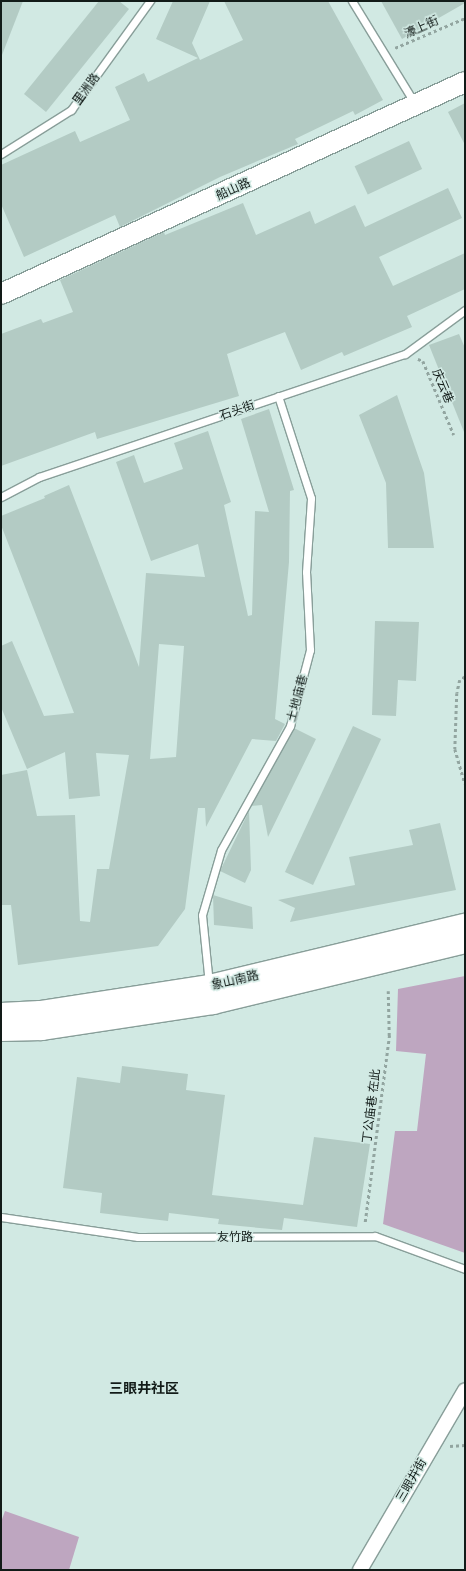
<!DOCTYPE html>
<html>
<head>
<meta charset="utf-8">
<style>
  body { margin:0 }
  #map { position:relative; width:466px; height:1571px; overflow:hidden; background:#d1e9e3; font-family:"Golos Text","Noto Sans SC",sans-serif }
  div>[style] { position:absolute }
  .green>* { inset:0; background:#bea6c0 }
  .building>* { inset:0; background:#b3cbc4; transform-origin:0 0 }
  .path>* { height:2.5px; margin-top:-1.25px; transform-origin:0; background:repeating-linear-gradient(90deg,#92a5a0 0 3px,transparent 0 6px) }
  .roads { filter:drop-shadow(1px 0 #889e99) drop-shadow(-1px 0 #889e99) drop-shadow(0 1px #889e99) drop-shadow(0 -1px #889e99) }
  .lane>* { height:7px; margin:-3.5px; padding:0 3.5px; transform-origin:3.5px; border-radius:3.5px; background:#fff }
  .street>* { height:14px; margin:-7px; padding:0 7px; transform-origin:7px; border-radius:7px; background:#fff }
  .secondary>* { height:20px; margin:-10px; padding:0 10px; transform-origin:10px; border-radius:10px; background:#fff }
  .primary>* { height:22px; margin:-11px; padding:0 11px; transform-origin:11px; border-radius:11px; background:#fff }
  span { translate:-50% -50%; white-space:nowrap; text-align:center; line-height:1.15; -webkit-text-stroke:3px #d1e9e3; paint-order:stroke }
  .street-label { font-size:12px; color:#121b18 }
  .quarter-label { font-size:14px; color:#121b18; font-weight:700 }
  .frame { position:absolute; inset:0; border:2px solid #121b18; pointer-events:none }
</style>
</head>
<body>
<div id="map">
  <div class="green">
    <i style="clip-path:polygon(465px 976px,465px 1253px,383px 1224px,395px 1131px,417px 1131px,426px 1054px,396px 1051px,398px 989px)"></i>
    <i style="clip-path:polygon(5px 1511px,79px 1537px,69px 1570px,1px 1570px,1px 1522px)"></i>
  </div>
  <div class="building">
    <i style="clip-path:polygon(1px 1px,23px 1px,2px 55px,1px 55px)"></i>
    <i style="clip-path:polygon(99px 1px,119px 1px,129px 9px,46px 112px,24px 94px)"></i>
    <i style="clip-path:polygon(173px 1px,210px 1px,192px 43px,200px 60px,243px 40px,224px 1px,328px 1px,383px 100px,355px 115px,353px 111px,295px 139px,298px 144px,220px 177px,120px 227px,115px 215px,24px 257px,1px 204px,1px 165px,75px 131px,80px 142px,130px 120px,115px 87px,144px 73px,148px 82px,198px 58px,156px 39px)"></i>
    <i style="clip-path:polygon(381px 1px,465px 1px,465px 3px,402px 39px)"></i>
    <i style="clip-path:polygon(465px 103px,465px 145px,448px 112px)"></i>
    <i style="left:409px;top:141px;width:31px;height:60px;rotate:65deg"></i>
    <i style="clip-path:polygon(448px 188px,462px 218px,379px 257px,393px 286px,465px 253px,465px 289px,407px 316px,412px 327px,344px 356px,342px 352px,301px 370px,285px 332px,227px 354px,239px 396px,97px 439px,95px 432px,1px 466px,1px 334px,41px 319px,43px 323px,73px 312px,60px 280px,164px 232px,165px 235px,243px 203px,256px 235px,310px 211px,315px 224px,355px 205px,365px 227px)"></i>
    <i style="clip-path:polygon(459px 334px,465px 348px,464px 432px,429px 345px)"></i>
    <i style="clip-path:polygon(397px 395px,424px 473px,434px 548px,388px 548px,386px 483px,359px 415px)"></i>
    <i style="clip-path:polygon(evenodd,269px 409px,294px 490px,290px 491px,289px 562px,275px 719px,285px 724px,276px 741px,252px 739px,206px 827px,205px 808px,198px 808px,185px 909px,158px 946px,18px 965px,11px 905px,1px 905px,1px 775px,27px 770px,37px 816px,75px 815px,80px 921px,90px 922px,97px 869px,109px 869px,129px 755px,96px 753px,100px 796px,69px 799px,65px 752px,27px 769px,1px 707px,1px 646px,12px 641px,44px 716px,74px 713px,1px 525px,1px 516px,45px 498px,44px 496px,69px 485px,139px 667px,146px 573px,205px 577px,198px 544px,151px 561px,116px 462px,134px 455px,144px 483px,183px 469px,174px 443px,208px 431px,231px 502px,224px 505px,248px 616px,252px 615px,255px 511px,269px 512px,241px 419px,269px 409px,159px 644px,184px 646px,176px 757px,150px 759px,159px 644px)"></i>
    <i style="clip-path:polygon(375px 621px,419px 622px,416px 681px,398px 680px,396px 716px,372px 715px)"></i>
    <i style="left:353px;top:726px;width:31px;height:161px;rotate:25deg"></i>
    <i style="clip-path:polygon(294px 728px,316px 739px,268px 837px,262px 805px,251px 806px)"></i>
    <i style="clip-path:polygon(249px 811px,251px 870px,245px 883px,220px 871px)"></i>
    <i style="clip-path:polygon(440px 823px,456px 890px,290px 922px,295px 908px,278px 900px,355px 885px,349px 857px,413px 845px,409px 830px)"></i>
    <i style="clip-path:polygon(213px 895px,252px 907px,253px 929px,214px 925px)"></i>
    <i style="clip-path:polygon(122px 1066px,188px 1074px,186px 1090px,225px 1095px,212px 1195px,303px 1205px,314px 1137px,370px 1144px,357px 1227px,284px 1218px,282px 1230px,218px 1224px,219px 1219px,169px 1213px,168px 1221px,100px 1213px,102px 1193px,63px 1188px,77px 1077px,120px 1083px)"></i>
  </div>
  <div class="path">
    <i style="left:395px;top:48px;width:76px;rotate:-23.2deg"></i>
    <i style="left:418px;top:359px;width:5px;rotate:22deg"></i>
    <i style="left:423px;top:361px;width:80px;rotate:67.3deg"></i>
    <i style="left:465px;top:677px;width:6px;rotate:149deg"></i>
    <i style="left:460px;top:680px;width:13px;rotate:103deg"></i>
    <i style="left:457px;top:693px;width:56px;rotate:92deg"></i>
    <i style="left:455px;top:749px;width:36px;rotate:74deg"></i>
    <i style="left:365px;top:1222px;width:188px;rotate:-82.6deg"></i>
    <i style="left:389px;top:1036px;width:45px;rotate:-91.3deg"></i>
    <i style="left:450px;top:1446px;width:15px;rotate:-4deg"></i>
  </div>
  <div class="roads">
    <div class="lane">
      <i style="left:352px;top:1px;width:121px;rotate:58.5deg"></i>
      <i style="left:1px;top:154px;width:83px;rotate:-32.2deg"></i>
      <i style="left:71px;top:110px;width:135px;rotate:-54.1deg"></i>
      <i style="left:1px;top:497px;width:43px;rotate:-27.8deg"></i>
      <i style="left:39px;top:477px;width:386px;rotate:-18.6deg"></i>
      <i style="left:405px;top:354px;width:74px;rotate:-36.3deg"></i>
      <i style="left:209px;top:984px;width:69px;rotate:-95.8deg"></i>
      <i style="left:202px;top:915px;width:68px;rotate:-73.7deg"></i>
      <i style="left:221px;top:850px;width:142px;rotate:-60.9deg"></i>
      <i style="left:290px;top:726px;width:79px;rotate:-75.3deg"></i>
      <i style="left:310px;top:650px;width:78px;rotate:-92.9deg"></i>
      <i style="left:306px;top:572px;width:74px;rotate:-86.1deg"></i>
      <i style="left:311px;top:498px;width:107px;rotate:-107.9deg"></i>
      <i style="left:1px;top:1217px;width:138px;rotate:8.3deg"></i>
      <i style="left:138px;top:1237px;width:237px;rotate:-0.2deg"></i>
      <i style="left:375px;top:1236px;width:96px;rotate:20.1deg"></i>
    </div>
    <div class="street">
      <i style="left:360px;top:1570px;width:208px;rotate:-59.7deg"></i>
    </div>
    <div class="secondary">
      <i style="left:1px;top:294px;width:510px;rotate:-24.56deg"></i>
    </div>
    <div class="primary">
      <i style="left:1px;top:1014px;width:39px;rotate:-3deg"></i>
      <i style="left:40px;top:1012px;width:172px;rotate:-8.7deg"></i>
      <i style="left:210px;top:986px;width:262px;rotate:-13.5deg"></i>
      <i style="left:1px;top:1030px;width:41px;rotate:-1.4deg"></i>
      <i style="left:42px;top:1029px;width:173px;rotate:-8.6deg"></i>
      <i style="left:213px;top:1003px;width:259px;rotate:-13.6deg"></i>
    </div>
  </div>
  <div class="street-label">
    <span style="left:421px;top:27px;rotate:-24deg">濠上街</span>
    <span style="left:86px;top:89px;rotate:-54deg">里洲路</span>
    <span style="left:233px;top:189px;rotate:-24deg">船山路</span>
    <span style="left:443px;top:386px;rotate:67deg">庆云巷</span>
    <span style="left:237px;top:410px;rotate:-19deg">石头街</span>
    <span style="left:297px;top:698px;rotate:-75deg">土地庙巷</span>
    <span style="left:235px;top:980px;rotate:-13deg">象山南路</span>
    <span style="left:371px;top:1106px;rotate:-83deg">丁公庙巷 在此</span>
    <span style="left:235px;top:1237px">友竹路</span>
    <span style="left:411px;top:1480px;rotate:-60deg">三眼井街</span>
  </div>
  <div class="quarter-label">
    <span style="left:144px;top:1388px">三眼井社区</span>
  </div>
  <div class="frame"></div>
</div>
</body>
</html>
